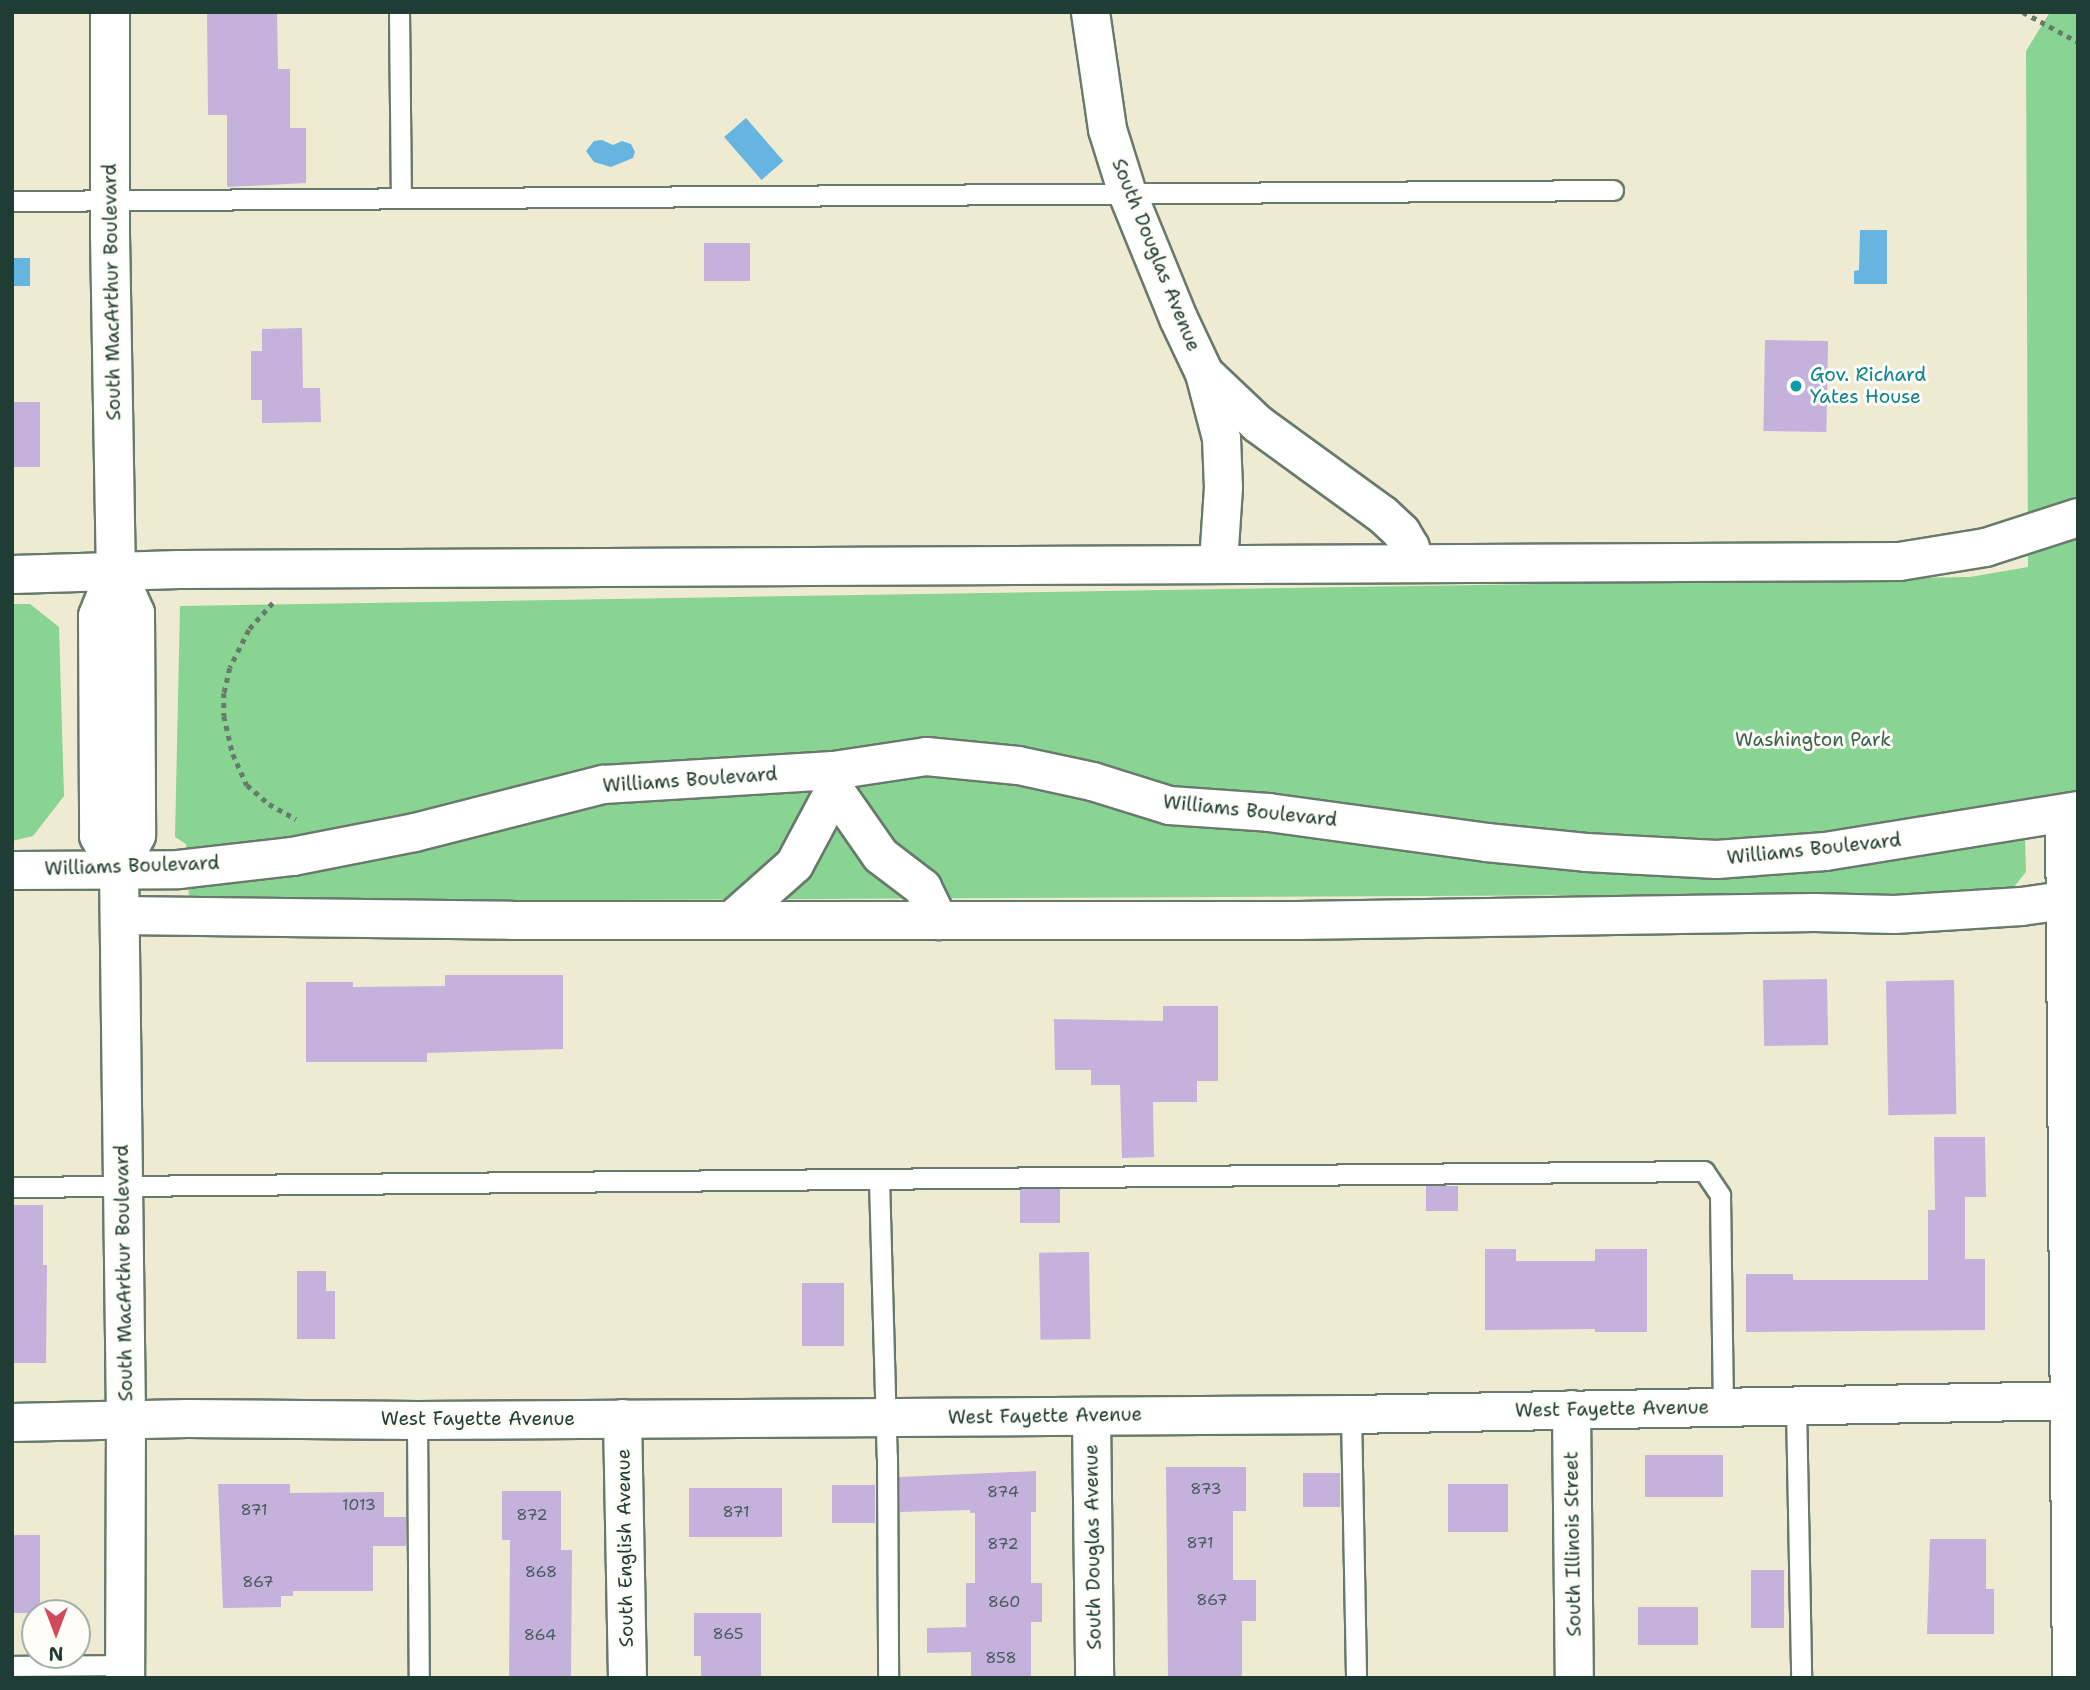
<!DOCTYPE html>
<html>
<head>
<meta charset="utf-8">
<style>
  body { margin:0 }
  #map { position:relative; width:2090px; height:1690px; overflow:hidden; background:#efebd3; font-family:"Shantell Sans",sans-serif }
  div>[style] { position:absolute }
  .green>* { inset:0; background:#89d492 }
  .water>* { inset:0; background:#66b4e0; transform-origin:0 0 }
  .building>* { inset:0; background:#c4b2dd; transform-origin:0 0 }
  .path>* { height:4.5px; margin-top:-2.25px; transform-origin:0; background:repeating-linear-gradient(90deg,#687a6c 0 5px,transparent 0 10px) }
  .roads { filter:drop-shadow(2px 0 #687a6c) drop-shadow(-2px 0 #687a6c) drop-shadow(0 2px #687a6c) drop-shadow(0 -2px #687a6c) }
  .service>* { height:19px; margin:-9.5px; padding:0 9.5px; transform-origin:9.5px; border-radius:9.5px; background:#fff }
  .minor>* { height:37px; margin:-18.5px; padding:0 18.5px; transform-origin:18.5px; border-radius:18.5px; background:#fff }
  .secondary>* { height:38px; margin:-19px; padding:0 19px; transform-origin:19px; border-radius:19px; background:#fff }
  .dots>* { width:19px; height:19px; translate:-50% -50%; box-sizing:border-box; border:4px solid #fdfcf7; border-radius:50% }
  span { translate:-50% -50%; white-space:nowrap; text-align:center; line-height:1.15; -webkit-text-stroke:6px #fdfcf7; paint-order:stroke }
  .number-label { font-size:16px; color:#485a5e }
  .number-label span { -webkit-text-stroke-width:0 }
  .street-label { font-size:19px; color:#1f3d34 }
  .culture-label { font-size:19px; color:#0d838f }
  .left { translate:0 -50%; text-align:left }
  .park-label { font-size:19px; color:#3a634c }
  .frame { position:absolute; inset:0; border:14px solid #1f3d34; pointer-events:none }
  .north { position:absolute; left:21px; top:1599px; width:70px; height:70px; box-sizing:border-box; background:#fdfcf7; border:2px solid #a4b0a9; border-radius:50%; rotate:180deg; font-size:19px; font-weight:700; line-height:28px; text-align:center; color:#1f3d34 }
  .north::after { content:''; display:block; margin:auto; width:24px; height:32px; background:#d1495b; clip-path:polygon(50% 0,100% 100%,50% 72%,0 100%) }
</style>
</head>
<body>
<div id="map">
  <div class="green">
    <i style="clip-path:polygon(2050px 12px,2078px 12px,2078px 790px,2024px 802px,2026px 872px,2013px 888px,1803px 901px,1651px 895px,408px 901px,189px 899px,186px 844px,175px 837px,180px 606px,1970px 577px,2028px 567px,2026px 51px)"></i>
    <i style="clip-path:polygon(12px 604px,30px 604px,59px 627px,64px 796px,33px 836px,12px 841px)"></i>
  </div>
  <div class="water">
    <i style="left:746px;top:118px;width:57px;height:29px;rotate:49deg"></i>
    <i style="clip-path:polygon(602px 140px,613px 145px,622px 141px,631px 144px,635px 152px,633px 158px,611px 167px,594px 162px,586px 151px,594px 141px)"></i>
    <i style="clip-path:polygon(1860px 230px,1887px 230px,1887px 284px,1854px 284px,1854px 271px,1859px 270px)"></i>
    <i style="left:12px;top:258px;width:18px;height:28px"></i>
  </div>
  <div class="building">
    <i style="clip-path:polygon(207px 12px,277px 12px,278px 69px,290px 69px,290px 128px,306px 128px,306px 183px,227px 187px,227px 115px,208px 115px)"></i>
    <i style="left:750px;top:243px;width:38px;height:46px;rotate:90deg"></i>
    <i style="clip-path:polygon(302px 328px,303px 388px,320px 388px,321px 422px,262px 423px,262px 400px,251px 400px,251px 351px,262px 351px,262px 329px)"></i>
    <i style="left:1765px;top:340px;width:63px;height:91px;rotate:1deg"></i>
    <i style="left:12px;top:402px;width:28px;height:65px"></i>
    <i style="clip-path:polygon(445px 975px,563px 975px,563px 1049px,427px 1053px,427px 1062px,306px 1062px,306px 982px,353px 982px,353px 987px,445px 986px)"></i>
    <i style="left:1827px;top:979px;width:66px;height:64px;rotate:89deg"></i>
    <i style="left:1954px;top:980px;width:134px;height:68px;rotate:89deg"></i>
    <i style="clip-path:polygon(1163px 1006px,1218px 1006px,1218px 1081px,1197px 1081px,1197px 1102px,1153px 1102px,1154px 1157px,1122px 1158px,1120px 1085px,1091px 1085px,1091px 1070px,1055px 1070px,1054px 1019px,1163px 1021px)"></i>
    <i style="clip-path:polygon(1934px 1137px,1985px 1137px,1986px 1197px,1965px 1197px,1965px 1259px,1985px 1259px,1985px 1330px,1746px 1332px,1746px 1274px,1793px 1274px,1793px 1280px,1928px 1280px,1928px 1210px,1935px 1210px)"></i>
    <i style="left:1426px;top:1186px;width:32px;height:25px"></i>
    <i style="left:1060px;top:1189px;width:34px;height:40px;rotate:90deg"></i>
    <i style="clip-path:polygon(12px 1205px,43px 1205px,43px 1265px,47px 1265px,46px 1363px,12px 1363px)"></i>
    <i style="clip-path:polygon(1485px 1249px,1516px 1249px,1516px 1261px,1595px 1261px,1595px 1249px,1647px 1249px,1647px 1332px,1595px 1332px,1595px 1329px,1485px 1330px)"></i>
    <i style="left:1089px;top:1252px;width:87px;height:50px;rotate:89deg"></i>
    <i style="clip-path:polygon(297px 1271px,326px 1271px,326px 1291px,335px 1291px,335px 1339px,297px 1339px)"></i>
    <i style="left:802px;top:1283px;width:42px;height:63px"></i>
    <i style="left:1723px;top:1455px;width:42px;height:78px;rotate:90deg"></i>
    <i style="clip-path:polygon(1166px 1467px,1246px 1467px,1246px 1511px,1233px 1511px,1233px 1580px,1256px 1580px,1256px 1621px,1242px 1621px,1242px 1678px,1168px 1678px)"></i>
    <i style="clip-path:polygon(1036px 1471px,1036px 1512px,1031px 1512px,1031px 1583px,1042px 1583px,1042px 1622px,1031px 1622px,1031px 1678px,971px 1678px,971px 1652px,927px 1653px,927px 1628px,966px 1627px,966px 1583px,975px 1583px,975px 1513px,970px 1513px,970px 1510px,900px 1512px,899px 1477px)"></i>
    <i style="left:1303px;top:1473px;width:37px;height:34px"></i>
    <i style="clip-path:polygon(218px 1484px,290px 1484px,290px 1493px,384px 1492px,384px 1517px,406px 1517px,406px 1546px,373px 1546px,373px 1591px,293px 1591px,293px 1596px,281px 1596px,281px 1607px,223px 1608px)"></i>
    <i style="left:1448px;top:1484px;width:60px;height:48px"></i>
    <i style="left:832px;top:1485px;width:43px;height:38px"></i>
    <i style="left:689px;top:1488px;width:93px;height:49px"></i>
    <i style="clip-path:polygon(502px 1491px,561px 1491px,561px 1550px,572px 1550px,571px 1678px,509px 1678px,510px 1540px,502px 1540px)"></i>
    <i style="left:12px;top:1535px;width:28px;height:78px"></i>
    <i style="clip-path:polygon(1930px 1539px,1986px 1539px,1986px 1589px,1994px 1589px,1994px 1634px,1927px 1634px)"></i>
    <i style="left:1751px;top:1570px;width:33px;height:58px"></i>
    <i style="left:1698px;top:1607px;width:38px;height:60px;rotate:90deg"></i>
    <i style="clip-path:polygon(694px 1613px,761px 1613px,761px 1678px,701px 1678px,701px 1656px,694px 1656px)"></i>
  </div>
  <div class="path">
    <i style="left:2023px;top:12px;width:63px;rotate:28.6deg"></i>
    <i style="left:273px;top:603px;width:36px;rotate:132deg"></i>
    <i style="left:249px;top:630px;width:42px;rotate:116.6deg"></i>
    <i style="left:230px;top:668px;width:26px;rotate:103deg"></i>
    <i style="left:224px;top:693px;width:23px;rotate:90deg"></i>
    <i style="left:224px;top:716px;width:39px;rotate:77deg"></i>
    <i style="left:233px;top:754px;width:34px;rotate:66deg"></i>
    <i style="left:247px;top:785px;width:29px;rotate:41deg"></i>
    <i style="left:269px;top:804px;width:31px;rotate:29deg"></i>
  </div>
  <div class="roads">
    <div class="service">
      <i style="left:399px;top:12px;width:186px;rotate:89.4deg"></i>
      <i style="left:12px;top:201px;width:1601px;rotate:-0.39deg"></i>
      <i style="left:879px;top:1179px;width:278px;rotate:88.4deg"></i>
      <i style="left:887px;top:1457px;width:221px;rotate:89.7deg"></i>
      <i style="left:12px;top:1187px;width:1692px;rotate:-0.54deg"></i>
      <i style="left:1704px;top:1171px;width:29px;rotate:56deg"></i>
      <i style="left:1720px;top:1195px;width:213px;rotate:89.2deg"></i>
      <i style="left:1796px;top:1406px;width:272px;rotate:88.9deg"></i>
      <i style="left:1351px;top:1414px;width:264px;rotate:88.9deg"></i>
      <i style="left:417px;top:1420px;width:258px;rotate:89.6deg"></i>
      <i style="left:12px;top:1666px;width:113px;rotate:-0.5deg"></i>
    </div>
    <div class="minor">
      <i style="left:1090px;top:12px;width:118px;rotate:81.7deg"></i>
      <i style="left:1107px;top:129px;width:67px;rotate:72.6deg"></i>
      <i style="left:1127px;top:193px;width:135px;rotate:67.8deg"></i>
      <i style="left:1178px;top:318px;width:61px;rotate:64.7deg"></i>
      <i style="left:1204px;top:373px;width:67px;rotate:75.3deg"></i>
      <i style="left:1221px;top:438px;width:49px;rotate:87.7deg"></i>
      <i style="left:1223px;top:487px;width:75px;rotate:93.8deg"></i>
      <i style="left:1204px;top:373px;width:74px;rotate:43.4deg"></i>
      <i style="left:1258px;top:424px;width:153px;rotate:36deg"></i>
      <i style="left:1382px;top:514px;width:26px;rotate:43deg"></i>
      <i style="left:1401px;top:532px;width:17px;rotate:59deg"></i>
      <i style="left:1410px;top:547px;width:14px;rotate:94deg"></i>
      <i style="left:12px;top:574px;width:167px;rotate:-1.7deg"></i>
      <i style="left:179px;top:569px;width:1720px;rotate:-0.27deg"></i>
      <i style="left:1899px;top:561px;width:87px;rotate:-9.2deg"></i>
      <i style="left:1985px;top:547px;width:98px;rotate:-17.9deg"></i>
      <i style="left:834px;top:789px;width:80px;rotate:55.1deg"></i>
      <i style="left:880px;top:855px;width:53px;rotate:37.3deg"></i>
      <i style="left:922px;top:887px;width:37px;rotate:64deg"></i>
      <i style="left:2064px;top:813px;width:865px;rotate:89.54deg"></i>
      <i style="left:12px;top:870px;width:166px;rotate:-0.3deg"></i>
      <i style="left:178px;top:869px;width:115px;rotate:-6.5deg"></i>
      <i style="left:292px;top:856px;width:124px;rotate:-11.1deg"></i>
      <i style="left:414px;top:832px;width:195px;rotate:-14.3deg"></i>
      <i style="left:603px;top:784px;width:230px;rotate:-3.5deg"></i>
      <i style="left:833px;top:770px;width:94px;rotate:-8.6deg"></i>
      <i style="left:926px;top:756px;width:92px;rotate:5.6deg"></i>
      <i style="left:1018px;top:765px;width:76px;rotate:12.2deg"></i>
      <i style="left:1092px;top:781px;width:81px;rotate:17.3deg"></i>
      <i style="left:1169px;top:805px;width:99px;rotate:4deg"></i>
      <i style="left:1268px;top:812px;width:220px;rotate:7.8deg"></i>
      <i style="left:1486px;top:842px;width:100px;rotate:5.7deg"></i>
      <i style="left:1586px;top:852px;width:130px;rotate:3.1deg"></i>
      <i style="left:1716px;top:859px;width:109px;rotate:-4.2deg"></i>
      <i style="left:1825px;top:851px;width:256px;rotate:-9.2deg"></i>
      <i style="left:119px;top:915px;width:392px;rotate:0.7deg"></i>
      <i style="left:511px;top:920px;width:786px"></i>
      <i style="left:1297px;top:920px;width:517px;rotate:-0.89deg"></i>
      <i style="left:1814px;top:912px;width:80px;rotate:1.4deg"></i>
      <i style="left:1894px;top:914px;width:127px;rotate:-3.6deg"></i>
      <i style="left:2021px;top:906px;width:42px;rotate:-8.1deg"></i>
      <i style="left:731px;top:920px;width:84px;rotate:-41.6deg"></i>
      <i style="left:794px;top:864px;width:85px;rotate:-61.9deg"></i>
      <i style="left:834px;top:789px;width:19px;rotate:-93deg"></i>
      <i style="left:1571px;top:1409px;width:269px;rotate:89.4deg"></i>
      <i style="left:1091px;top:1416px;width:262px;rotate:89.3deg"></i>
      <i style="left:622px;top:1418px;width:260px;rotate:88.9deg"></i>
      <i style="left:12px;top:1422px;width:175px;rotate:-1.3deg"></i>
      <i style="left:187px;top:1418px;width:230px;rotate:0.5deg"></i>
      <i style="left:417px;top:1420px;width:934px;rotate:-0.37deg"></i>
      <i style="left:1351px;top:1414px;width:727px;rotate:-1.1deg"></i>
    </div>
    <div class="secondary">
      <i style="left:110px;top:12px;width:223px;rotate:90deg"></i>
      <i style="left:110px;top:235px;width:336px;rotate:89deg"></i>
      <i style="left:116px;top:571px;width:48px;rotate:111.8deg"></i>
      <i style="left:98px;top:616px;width:220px;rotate:89.7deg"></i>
      <i style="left:99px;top:836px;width:39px;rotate:59deg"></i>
      <i style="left:116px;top:571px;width:46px;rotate:65.7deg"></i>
      <i style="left:135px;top:613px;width:222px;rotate:89.7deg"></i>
      <i style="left:136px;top:835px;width:38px;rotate:117deg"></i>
      <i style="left:119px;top:869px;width:551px;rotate:89.27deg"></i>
      <i style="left:126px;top:1420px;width:258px;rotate:90.2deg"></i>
    </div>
  </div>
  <div class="dots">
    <i style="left:1796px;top:386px;background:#0f9aa8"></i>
  </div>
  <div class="number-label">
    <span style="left:1206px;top:1489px">873</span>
    <span style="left:1003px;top:1492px">874</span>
    <span style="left:359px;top:1505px">1013</span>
    <span style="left:254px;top:1510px">871</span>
    <span style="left:736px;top:1512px">871</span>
    <span style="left:532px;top:1515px">872</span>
    <span style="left:1200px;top:1543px">871</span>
    <span style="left:1003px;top:1544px">872</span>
    <span style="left:541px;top:1572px">868</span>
    <span style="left:258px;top:1582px">867</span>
    <span style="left:1212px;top:1600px">867</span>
    <span style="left:1004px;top:1602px">860</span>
    <span style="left:728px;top:1634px">865</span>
    <span style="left:540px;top:1635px">864</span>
    <span style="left:1001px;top:1658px">858</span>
  </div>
  <div class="street-label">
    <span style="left:1156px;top:255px;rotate:68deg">South Douglas Avenue</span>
    <span style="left:112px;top:292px;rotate:-91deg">South MacArthur Boulevard</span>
    <span style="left:690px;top:780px;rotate:-4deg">Williams Boulevard</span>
    <span style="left:1250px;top:811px;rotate:6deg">Williams Boulevard</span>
    <span style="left:1814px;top:849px;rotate:-6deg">Williams Boulevard</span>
    <span style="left:132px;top:866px;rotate:-2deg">Williams Boulevard</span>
    <span style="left:124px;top:1273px;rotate:-91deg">South MacArthur Boulevard</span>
    <span style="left:1612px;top:1409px;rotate:-1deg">West Fayette Avenue</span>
    <span style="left:1045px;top:1416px;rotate:-1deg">West Fayette Avenue</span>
    <span style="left:478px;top:1419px">West Fayette Avenue</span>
    <span style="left:1573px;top:1544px;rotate:-91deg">South Illinois Street</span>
    <span style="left:1093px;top:1547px;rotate:-91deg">South Douglas Avenue</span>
    <span style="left:625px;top:1548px;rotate:-91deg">South English Avenue</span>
  </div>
  <div class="culture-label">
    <span class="left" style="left:1810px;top:386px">Gov. Richard<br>Yates House</span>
  </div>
  <div class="park-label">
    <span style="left:1813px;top:740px">Washington Park</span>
  </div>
  <div class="frame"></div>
  <div class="north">N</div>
</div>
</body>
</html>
